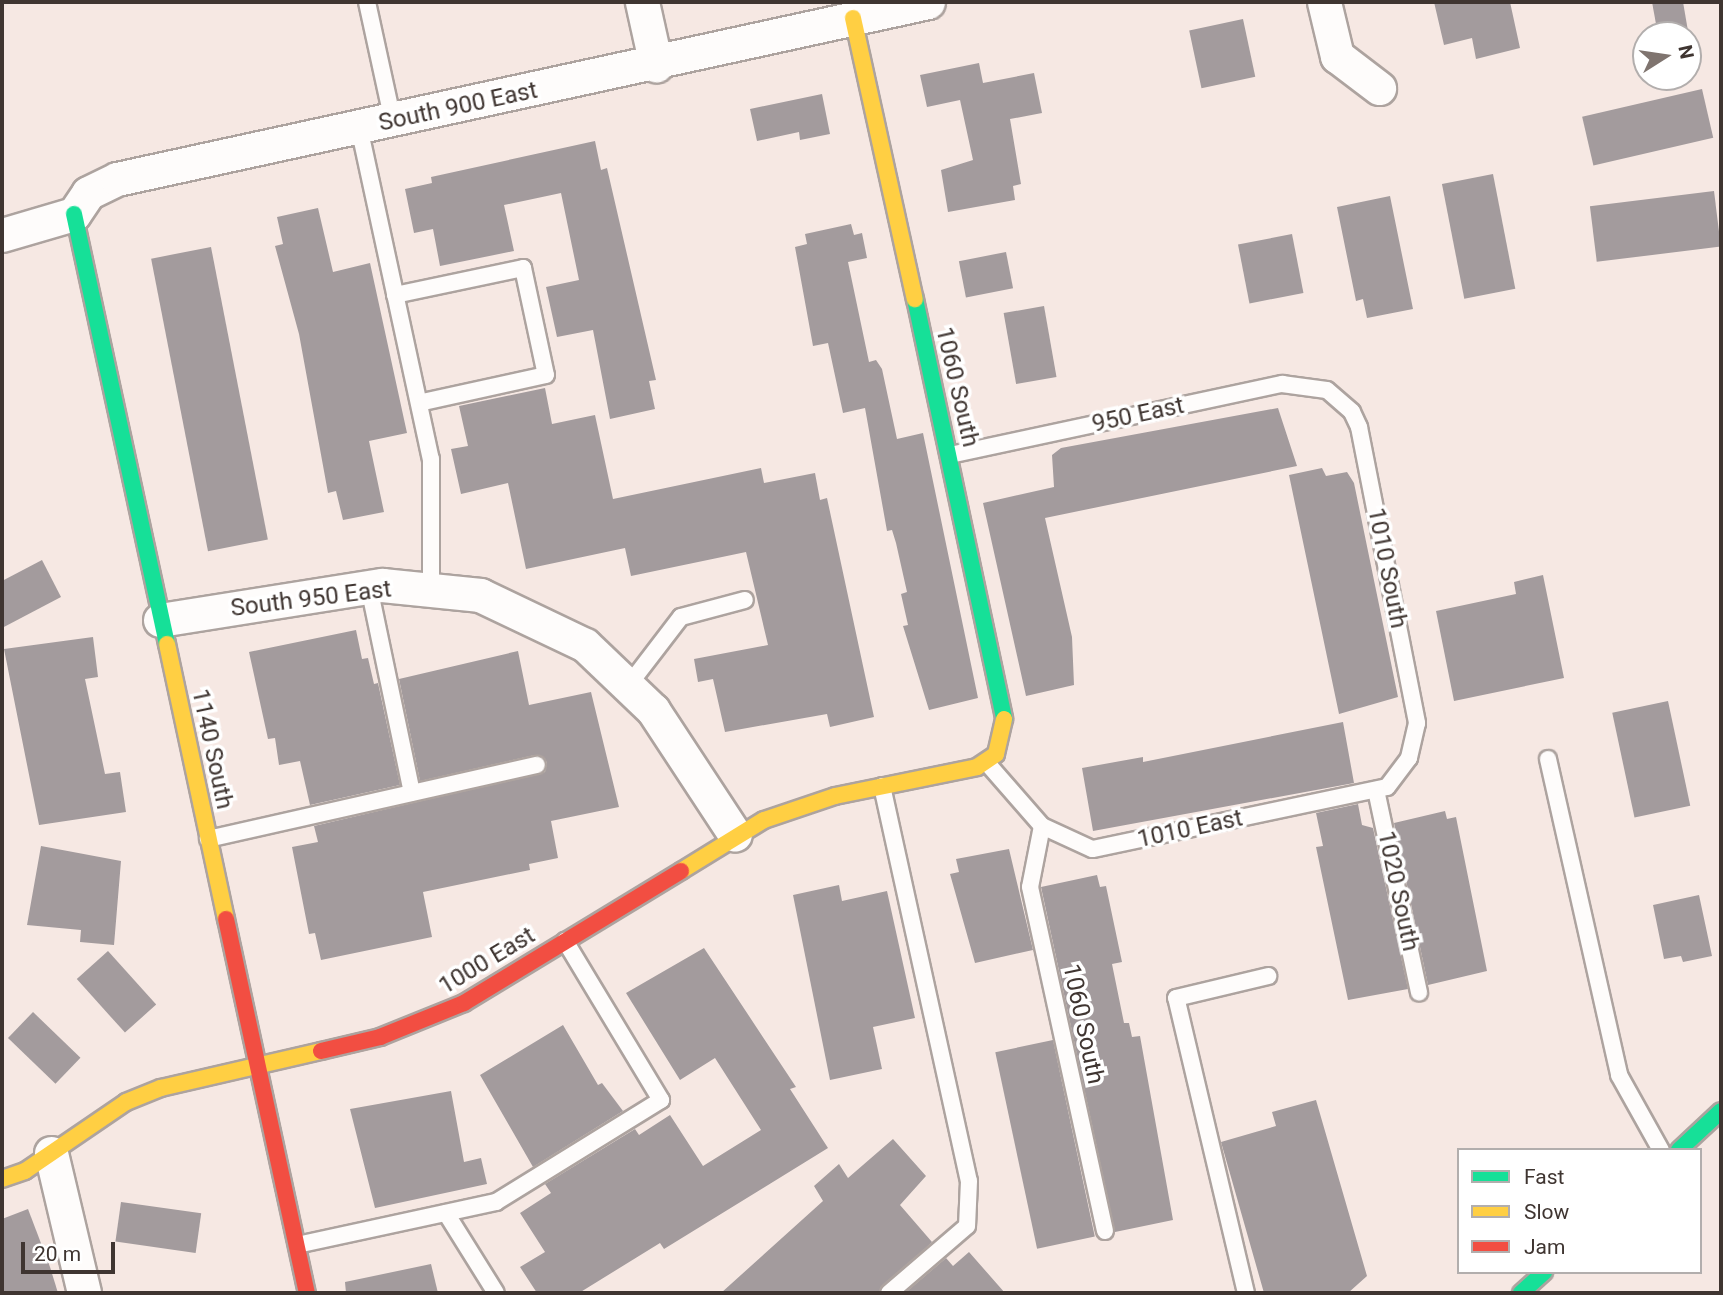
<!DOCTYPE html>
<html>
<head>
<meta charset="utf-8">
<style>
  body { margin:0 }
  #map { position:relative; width:1723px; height:1295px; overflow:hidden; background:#f6e8e3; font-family:Roboto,sans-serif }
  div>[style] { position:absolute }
  .building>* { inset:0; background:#a39b9d; transform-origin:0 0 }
  .roads { filter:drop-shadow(2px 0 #ada39f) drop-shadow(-2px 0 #ada39f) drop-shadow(0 2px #ada39f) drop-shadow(0 -2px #ada39f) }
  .lane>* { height:16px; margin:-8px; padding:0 8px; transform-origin:8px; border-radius:8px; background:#fefcfb }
  .street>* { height:33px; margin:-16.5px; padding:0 16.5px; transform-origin:16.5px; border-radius:16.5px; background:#fefcfb }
  .fast>* { height:16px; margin:-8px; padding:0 8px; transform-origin:8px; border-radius:8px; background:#16e098 }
  .slow>* { height:16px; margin:-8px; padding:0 8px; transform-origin:8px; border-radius:8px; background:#ffcf43 }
  .jam>* { height:16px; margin:-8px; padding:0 8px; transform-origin:8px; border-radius:8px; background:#f24e42 }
  span { translate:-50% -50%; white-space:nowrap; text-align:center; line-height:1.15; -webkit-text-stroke:7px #fff; paint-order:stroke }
  .street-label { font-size:24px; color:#3f3531 }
  .frame { position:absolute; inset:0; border:4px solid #3f3531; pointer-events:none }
  .legend { position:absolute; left:1457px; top:1148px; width:245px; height:126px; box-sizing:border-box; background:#fff; border:2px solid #b2aead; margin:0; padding:9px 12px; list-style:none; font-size:21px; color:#3f3531 }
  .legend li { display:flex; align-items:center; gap:14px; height:35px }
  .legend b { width:35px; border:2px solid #b2aead }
  .north { position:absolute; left:1632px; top:21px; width:70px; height:70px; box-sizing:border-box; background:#fff; border:2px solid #b2aead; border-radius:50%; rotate:78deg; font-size:19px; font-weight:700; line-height:28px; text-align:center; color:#3f3531 }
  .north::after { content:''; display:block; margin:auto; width:24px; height:32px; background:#7f746f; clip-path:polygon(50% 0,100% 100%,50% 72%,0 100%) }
  .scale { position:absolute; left:21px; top:1242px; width:94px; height:32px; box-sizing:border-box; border:4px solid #3f3531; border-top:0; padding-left:9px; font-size:21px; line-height:24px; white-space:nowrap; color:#3f3531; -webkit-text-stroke:5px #fff; paint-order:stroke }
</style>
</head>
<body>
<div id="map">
  <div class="building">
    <i style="clip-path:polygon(1434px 2px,1510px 2px,1520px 48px,1476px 59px,1472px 38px,1444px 45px)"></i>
    <i style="clip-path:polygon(1652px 2px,1683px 2px,1688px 31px,1658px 35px)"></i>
    <i style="left:1243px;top:19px;width:59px;height:55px;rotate:78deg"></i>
    <i style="clip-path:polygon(979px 63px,983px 83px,1034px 73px,1042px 113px,1010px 119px,1021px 184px,1013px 186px,1015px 200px,948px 212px,941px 170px,973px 160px,960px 100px,927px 107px,920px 75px)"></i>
    <i style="left:1702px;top:89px;width:50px;height:123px;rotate:77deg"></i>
    <i style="clip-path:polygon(822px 94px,830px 134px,800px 140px,799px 132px,757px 141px,750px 109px)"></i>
    <i style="clip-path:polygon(595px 141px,601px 170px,607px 168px,656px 380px,649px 381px,655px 409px,610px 419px,593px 330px,557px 337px,546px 287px,579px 280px,561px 193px,504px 205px,514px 251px,440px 266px,433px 229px,414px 233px,405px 189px,432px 183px,431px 177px)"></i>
    <i style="left:1493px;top:174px;width:117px;height:52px;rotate:79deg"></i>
    <i style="left:1714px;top:191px;width:56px;height:125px;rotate:83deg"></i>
    <i style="clip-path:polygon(1390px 196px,1413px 309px,1367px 318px,1363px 299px,1356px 301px,1337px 207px)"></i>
    <i style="clip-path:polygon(318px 208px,333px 272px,370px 263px,407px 433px,369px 441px,384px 512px,343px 520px,336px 491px,328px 493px,299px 334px,275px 246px,283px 244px,277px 217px)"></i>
    <i style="clip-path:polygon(851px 224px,854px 235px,862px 233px,867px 258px,848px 262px,869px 362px,876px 360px,882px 369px,897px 439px,923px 433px,978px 698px,929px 710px,903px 626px,908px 625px,901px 594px,907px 592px,896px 543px,892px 530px,887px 531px,865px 408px,843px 413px,828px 343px,813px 346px,795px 247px,807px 244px,805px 234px)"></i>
    <i style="left:1292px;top:234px;width:60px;height:55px;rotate:79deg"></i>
    <i style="left:211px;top:247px;width:298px;height:61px;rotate:79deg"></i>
    <i style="left:1006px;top:252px;width:37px;height:48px;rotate:79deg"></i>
    <i style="left:1044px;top:306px;width:72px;height:41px;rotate:80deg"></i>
    <i style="clip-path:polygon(545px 388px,552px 424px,595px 415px,613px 499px,761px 468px,764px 483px,815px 473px,820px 500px,827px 498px,874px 717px,830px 727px,827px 714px,725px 732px,713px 679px,698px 682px,694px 659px,768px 645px,746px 552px,631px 576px,625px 548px,526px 569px,508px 483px,461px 494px,451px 449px,468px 446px,459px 406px)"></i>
    <i style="clip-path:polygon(1278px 408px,1297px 466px,1045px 518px,1072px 637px,1074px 685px,1026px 696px,983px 503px,1054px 487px,1052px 455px,1061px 448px)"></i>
    <i style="clip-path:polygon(1322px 468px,1326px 476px,1347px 472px,1354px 483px,1398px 697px,1339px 714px,1289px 475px)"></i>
    <i style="clip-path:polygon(42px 560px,61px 597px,2px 628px,2px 581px)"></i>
    <i style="clip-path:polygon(1543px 575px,1564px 678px,1454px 701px,1436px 611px,1516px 594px,1514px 582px)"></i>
    <i style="clip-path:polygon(356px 630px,362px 659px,368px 658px,374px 684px,378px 683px,400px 785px,310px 805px,300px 761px,279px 765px,275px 738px,268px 739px,249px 652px)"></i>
    <i style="clip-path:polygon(93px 637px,98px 677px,85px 679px,105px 774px,120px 772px,126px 812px,39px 825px,4px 649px)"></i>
    <i style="clip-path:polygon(518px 651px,529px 705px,591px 692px,619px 807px,551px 821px,558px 858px,529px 864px,530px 870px,423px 892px,432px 937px,321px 960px,315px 933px,309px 934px,292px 847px,318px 842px,314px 826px,545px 772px,547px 762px,535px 755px,420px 781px,399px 679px)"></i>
    <i style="left:1668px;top:701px;width:107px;height:57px;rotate:78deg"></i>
    <i style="clip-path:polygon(1343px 722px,1354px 783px,1093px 831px,1082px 768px,1143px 757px,1143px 762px)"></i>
    <i style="clip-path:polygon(1358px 804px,1362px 825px,1373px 828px,1408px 989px,1348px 1000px,1316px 847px,1323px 846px,1316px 813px)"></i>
    <i style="clip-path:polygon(1445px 811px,1447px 819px,1456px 817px,1487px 971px,1428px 985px,1394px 823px)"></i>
    <i style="clip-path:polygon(41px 846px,121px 861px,114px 945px,80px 942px,81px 930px,27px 925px)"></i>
    <i style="clip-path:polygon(1009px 849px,1033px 950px,975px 963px,950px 874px,959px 872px,956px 859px)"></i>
    <i style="clip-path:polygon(1097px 875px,1100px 887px,1106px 886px,1122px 962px,1112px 964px,1124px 1023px,1129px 1023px,1132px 1037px,1140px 1036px,1173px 1220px,1115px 1232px,1041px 887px)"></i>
    <i style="clip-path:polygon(839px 885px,842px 901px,887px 891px,915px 1018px,873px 1027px,882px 1069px,830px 1080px,793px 895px)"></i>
    <i style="clip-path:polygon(1699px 895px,1712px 956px,1683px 962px,1681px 956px,1664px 959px,1653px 905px)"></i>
    <i style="clip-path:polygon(704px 948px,796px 1087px,790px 1089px,828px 1148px,664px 1249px,660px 1243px,579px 1293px,537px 1293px,520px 1267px,545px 1252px,520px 1213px,551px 1193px,545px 1184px,635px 1129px,639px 1135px,670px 1115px,703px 1166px,761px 1130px,715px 1058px,680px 1080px,626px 993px)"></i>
    <i style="left:108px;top:951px;width:72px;height:42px;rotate:48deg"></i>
    <i style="left:33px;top:1012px;width:66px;height:36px;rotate:44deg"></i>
    <i style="clip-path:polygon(563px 1025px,598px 1085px,602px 1083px,623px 1111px,533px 1167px,480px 1075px)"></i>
    <i style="left:1053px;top:1040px;width:201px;height:59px;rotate:78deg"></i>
    <i style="clip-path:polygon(451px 1091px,464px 1162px,481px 1158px,487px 1184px,375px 1208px,350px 1109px)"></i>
    <i style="clip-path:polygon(1316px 1100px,1367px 1276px,1348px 1293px,1264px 1293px,1221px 1142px,1276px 1126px,1272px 1112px)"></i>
    <i style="clip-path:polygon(893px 1139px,926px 1176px,900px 1205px,932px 1242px,879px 1293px,721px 1293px,823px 1201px,814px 1186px,839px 1164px,848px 1178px)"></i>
    <i style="left:121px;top:1202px;width:81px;height:40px;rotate:8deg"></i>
    <i style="clip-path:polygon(28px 1209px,50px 1267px,58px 1293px,2px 1293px,2px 1219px)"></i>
    <i style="clip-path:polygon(969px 1252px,1005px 1293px,905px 1293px,946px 1258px,953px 1266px)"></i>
    <i style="clip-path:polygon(431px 1264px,438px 1293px,346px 1293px,345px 1282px)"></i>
  </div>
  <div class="roads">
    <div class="lane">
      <i style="left:367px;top:2px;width:122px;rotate:77.7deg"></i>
      <i style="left:359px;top:127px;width:340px;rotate:77.8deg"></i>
      <i style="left:431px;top:459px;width:131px;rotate:90deg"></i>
      <i style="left:395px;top:295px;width:131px;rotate:-11.9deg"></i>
      <i style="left:523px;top:268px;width:109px;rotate:77.9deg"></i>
      <i style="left:546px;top:375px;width:130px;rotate:167.6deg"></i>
      <i style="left:950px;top:455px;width:340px;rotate:-12.1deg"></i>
      <i style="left:1282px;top:384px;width:45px;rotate:7.6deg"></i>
      <i style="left:1327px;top:390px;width:33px;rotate:41deg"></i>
      <i style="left:1352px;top:412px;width:17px;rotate:65deg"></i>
      <i style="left:1359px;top:427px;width:302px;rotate:78.9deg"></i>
      <i style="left:1417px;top:723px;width:36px;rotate:103deg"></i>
      <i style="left:1409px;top:758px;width:36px;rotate:127deg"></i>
      <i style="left:1387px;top:787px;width:301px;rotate:168.1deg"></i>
      <i style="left:1092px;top:849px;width:55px;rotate:-155.3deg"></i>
      <i style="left:1042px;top:826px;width:84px;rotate:-131.1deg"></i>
      <i style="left:369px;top:587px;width:210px;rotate:78.2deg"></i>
      <i style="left:628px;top:686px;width:87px;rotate:-52.5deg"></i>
      <i style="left:681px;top:617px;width:66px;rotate:-14.9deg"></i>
      <i style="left:1548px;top:759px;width:324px;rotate:77.3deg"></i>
      <i style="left:1619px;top:1075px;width:86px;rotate:60.8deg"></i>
      <i style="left:882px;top:786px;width:404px;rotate:77.6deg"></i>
      <i style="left:969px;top:1181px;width:45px;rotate:92.5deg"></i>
      <i style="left:967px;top:1226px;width:103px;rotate:139.3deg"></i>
      <i style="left:1376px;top:790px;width:207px;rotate:78deg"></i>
      <i style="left:1042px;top:826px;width:62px;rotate:101.1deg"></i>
      <i style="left:1030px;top:887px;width:352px;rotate:77.7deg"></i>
      <i style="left:208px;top:839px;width:337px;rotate:-12.7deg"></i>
      <i style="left:446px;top:1213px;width:94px;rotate:58deg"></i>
      <i style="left:297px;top:1245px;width:204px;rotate:-12.2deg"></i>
      <i style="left:496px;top:1202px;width:194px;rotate:-31.7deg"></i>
      <i style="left:661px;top:1100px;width:186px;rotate:-121.1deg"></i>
      <i style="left:1246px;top:1293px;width:303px;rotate:-103.3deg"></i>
      <i style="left:1176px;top:998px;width:95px;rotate:-13.4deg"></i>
    </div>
    <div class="street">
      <i style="left:642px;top:2px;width:65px;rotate:77.5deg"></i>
      <i style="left:1324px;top:2px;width:56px;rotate:76.5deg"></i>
      <i style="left:1337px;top:56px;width:53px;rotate:37.3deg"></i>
      <i style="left:2px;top:235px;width:75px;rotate:-16.3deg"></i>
      <i style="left:74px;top:214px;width:25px;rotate:-56deg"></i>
      <i style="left:88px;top:193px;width:32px;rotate:-26deg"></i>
      <i style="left:117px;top:179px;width:830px;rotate:-12.31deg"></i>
      <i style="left:160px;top:620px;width:225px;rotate:-9deg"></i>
      <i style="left:382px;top:585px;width:99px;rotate:5.8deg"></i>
      <i style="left:480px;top:595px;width:116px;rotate:25.5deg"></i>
      <i style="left:585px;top:645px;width:94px;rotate:43.7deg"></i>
      <i style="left:653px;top:710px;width:149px;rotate:56.7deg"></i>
      <i style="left:51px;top:1153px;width:144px;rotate:76.7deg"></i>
    </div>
    <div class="fast">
      <i style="left:74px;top:214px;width:440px;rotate:77.8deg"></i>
      <i style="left:915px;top:299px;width:429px;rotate:78deg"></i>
      <i style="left:1679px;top:1150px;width:57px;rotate:-42.9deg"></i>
      <i style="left:1521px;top:1293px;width:31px;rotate:-42deg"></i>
    </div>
    <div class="slow">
      <i style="left:853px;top:18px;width:288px;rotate:77.6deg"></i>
      <i style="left:167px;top:644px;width:281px;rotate:77.9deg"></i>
      <i style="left:681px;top:871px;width:97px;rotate:-31.6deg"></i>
      <i style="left:764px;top:820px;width:75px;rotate:-18.7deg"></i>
      <i style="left:835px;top:796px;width:145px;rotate:-11.5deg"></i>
      <i style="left:977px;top:767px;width:23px;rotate:-34deg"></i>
      <i style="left:996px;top:754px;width:36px;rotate:-77deg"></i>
      <i style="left:2px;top:1179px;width:24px;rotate:-19deg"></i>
      <i style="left:25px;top:1171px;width:122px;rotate:-34.3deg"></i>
      <i style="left:126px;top:1102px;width:38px;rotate:-22deg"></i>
      <i style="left:161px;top:1088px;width:164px;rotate:-13deg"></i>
    </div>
    <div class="jam">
      <i style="left:226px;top:919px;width:383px;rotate:77.8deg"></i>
      <i style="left:321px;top:1051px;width:61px;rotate:-13.3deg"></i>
      <i style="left:380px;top:1037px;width:91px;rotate:-22deg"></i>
      <i style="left:464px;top:1003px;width:254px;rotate:-31.3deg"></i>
    </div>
  </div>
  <div class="street-label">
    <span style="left:458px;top:107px;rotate:-12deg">South 900 East</span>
    <span style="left:957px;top:387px;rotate:77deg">1060 South</span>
    <span style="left:1138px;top:415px;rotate:-12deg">950 East</span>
    <span style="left:1387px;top:568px;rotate:79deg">1010 South</span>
    <span style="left:311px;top:599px;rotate:-7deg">South 950 East</span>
    <span style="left:212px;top:749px;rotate:78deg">1140 South</span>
    <span style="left:1190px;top:829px;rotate:-12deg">1010 East</span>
    <span style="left:1398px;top:891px;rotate:78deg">1020 South</span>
    <span style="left:487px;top:961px;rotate:-31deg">1000 East</span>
    <span style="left:1083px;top:1024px;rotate:78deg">1060 South</span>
  </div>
  <div class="frame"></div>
  <ul class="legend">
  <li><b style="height:9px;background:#16e098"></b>Fast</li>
  <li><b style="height:9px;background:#ffcf43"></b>Slow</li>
  <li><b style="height:9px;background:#f24e42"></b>Jam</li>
  </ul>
  <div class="north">N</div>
  <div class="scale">20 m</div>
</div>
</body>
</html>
